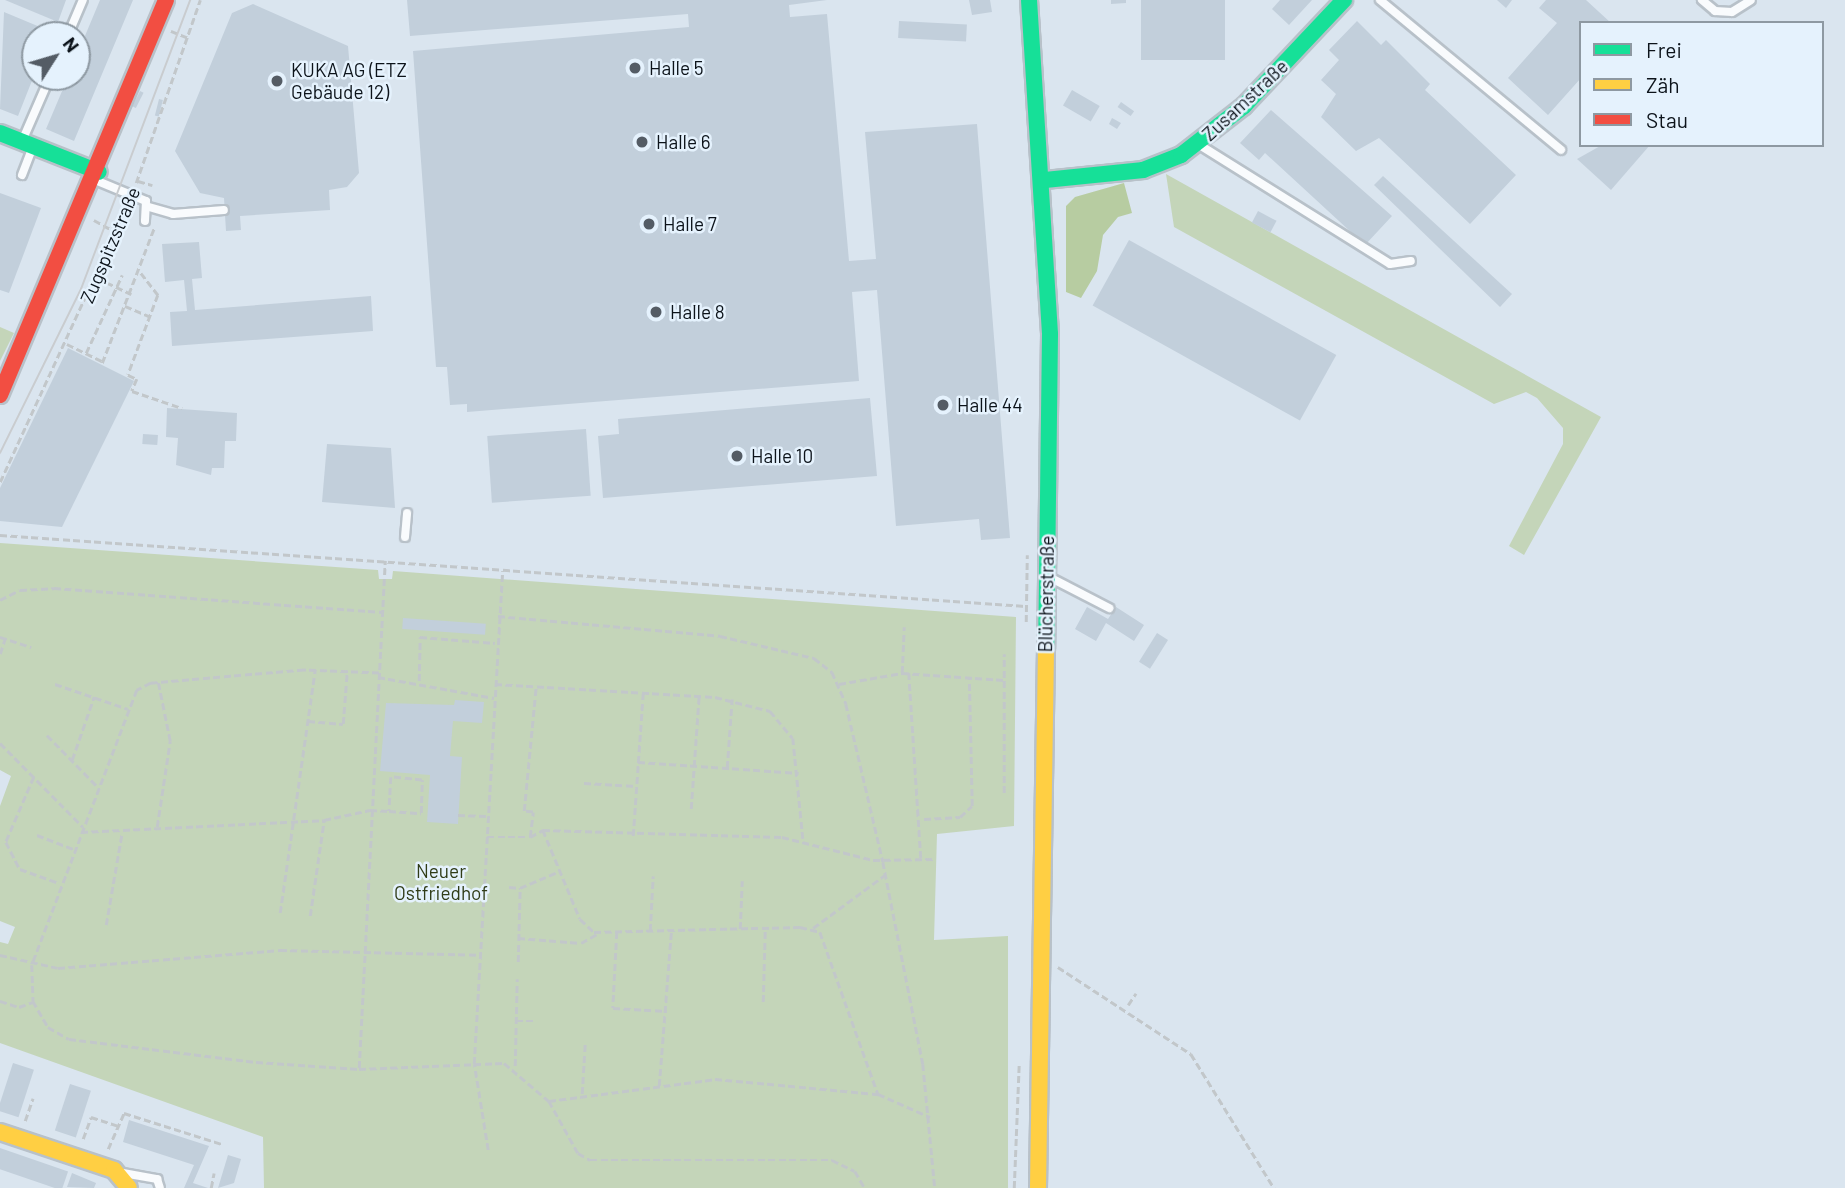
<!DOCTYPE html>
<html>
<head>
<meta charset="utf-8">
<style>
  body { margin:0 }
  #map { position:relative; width:1845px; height:1188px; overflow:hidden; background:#dae5ef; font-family:Barlow,sans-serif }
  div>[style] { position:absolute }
  .green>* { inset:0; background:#c4d5b9 }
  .forest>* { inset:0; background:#b7cca1 }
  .building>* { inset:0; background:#c2cfdb; transform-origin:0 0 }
  .path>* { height:2.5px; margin-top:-1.25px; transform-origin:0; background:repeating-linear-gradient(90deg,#c2c7ca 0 7px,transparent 0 10.5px) }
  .roads { filter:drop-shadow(2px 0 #b8c1c9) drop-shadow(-2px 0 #b8c1c9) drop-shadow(0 2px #b8c1c9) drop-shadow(0 -2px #b8c1c9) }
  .lane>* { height:8px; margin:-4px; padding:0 4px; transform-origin:4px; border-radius:4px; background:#f9fbfd }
  .fast>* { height:16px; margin:-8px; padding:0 8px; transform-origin:8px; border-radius:8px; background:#16e098 }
  .slow>* { height:16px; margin:-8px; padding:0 8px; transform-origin:8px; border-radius:8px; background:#ffcf43 }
  .jam>* { height:16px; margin:-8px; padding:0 8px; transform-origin:8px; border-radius:8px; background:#f24e42 }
  .tram>* { height:2px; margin:-1px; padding:0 1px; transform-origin:1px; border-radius:1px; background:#c9cccf }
  .dots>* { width:19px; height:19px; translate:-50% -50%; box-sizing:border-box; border:4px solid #e5f2fd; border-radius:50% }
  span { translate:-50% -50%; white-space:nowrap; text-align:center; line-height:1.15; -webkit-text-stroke:5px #e5f2fd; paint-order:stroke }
  .poi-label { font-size:19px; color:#0c131a }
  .left { translate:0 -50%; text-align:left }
  .street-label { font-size:19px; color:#0c131a }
  .park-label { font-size:19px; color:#303c17 }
  .legend { position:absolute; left:1579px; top:21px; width:245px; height:126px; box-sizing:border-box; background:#e5f2fd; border:2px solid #8e99a2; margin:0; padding:9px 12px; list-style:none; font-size:21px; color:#0c131a }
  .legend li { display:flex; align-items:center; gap:14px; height:35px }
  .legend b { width:35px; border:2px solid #8e99a2 }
  .north { position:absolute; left:21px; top:21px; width:70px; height:70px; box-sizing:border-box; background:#e5f2fd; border:2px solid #8e99a2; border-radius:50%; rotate:53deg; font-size:19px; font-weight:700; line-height:28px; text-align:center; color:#0c131a }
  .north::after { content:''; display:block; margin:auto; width:24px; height:32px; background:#545c65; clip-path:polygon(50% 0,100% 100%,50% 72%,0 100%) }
</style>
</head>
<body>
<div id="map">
  <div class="green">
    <i style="clip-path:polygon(1166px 174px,1601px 417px,1524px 555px,1509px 546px,1563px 444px,1563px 428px,1537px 398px,1526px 392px,1494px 404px,1174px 227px)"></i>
    <i style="clip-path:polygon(0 327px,14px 333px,0 361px)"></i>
    <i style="clip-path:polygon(0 543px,378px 570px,379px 579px,392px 579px,393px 571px,1016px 617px,1014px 826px,937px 834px,934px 940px,1008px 936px,1008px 1188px,264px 1188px,263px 1137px,0 1043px,0 942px,8px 944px,15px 927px,0 921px,0 806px,11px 776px,0 770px)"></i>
  </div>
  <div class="forest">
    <i style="clip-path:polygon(1124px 183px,1132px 213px,1118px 217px,1103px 235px,1097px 271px,1081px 298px,1066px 292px,1066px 206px,1075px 197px)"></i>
  </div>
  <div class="building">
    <i style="clip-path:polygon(5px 0,66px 0,58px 22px)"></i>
    <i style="clip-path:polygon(100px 0,133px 0,74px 141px,46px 129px,68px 77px,77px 77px,77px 55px)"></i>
    <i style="clip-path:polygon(407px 0,827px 0,789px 5px,790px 17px,827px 14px,849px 261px,876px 259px,865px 132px,977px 124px,1010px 538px,981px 540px,979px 519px,896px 526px,877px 290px,852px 292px,859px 381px,467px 412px,467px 404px,450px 405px,447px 367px,436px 367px,413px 51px,689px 27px,688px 14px,410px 36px)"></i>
    <i style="clip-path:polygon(969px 0,990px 0,992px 12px,972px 15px)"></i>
    <i style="clip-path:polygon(1111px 0,1126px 0,1126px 3px,1111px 4px)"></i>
    <i style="left:1141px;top:0;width:84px;height:60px"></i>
    <i style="clip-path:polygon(1280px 0,1312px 0,1289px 25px,1272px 9px)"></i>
    <i style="clip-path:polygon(1497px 0,1512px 0,1506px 8px)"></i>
    <i style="clip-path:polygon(1546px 0,1586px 0,1611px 23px,1581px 23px,1581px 78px,1548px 115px,1508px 78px,1557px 23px,1539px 8px)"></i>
    <i style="clip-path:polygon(253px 4px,348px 46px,359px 173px,347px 187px,329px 190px,330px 210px,240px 216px,241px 230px,226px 231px,224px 198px,200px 193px,175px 151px,232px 13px)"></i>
    <i style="clip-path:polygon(4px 12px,52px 32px,35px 35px,35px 73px,18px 116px,0 109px)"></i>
    <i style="left:899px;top:21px;width:68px;height:17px;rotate:3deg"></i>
    <i style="clip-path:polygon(1357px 21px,1381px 45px,1386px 40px,1430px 84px,1425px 90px,1516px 175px,1470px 224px,1379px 138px,1356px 151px,1321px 117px,1336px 94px,1321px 80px,1339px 60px,1329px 50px)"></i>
    <i style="left:1072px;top:90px;width:32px;height:18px;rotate:30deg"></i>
    <i style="left:140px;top:91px;width:4px;height:17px;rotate:27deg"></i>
    <i style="left:159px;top:99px;width:4px;height:17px;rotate:14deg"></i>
    <i style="left:1121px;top:102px;width:16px;height:6px;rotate:35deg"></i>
    <i style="clip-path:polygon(1271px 110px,1392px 216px,1365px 245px,1265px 153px,1259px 160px,1240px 143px)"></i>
    <i style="clip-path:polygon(1112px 118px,1121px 123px,1117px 129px,1109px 124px)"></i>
    <i style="clip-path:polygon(1602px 145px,1650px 145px,1611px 190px,1577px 159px)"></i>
    <i style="clip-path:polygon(1383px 176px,1512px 294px,1500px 307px,1374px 185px)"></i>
    <i style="clip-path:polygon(0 193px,41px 208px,9px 293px,0 290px)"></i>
    <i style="left:1258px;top:211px;width:21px;height:13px;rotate:28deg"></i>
    <i style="left:1129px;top:240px;width:237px;height:75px;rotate:29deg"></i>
    <i style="clip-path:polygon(199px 242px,202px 278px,192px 279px,195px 310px,371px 296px,373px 331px,172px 346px,170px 312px,187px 311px,184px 280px,165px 282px,162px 244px)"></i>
    <i style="clip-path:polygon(68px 348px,134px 381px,62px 527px,0 521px,0 488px)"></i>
    <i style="clip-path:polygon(870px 398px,877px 476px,603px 498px,598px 436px,619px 434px,618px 419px)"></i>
    <i style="clip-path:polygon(167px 408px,237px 413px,236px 441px,225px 441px,224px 468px,212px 468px,211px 475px,176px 465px,178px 438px,166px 437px)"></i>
    <i style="left:586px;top:429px;width:67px;height:99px;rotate:86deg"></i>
    <i style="left:143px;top:434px;width:15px;height:10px;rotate:4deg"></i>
    <i style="clip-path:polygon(327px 444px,391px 448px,395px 508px,322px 502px)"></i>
    <i style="clip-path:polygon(1087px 607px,1108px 619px,1116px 607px,1144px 625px,1134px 641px,1106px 623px,1096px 641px,1075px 629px)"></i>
    <i style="left:403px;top:618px;width:83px;height:11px;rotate:4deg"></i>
    <i style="left:1157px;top:633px;width:13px;height:34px;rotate:32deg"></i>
    <i style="clip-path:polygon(455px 700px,484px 702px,482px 723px,453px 721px,450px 756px,462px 757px,458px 824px,427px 822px,430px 775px,380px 771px,386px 703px,454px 705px)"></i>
    <i style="left:13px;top:1063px;width:22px;height:50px;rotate:18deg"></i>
    <i style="left:70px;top:1084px;width:22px;height:49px;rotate:18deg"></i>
    <i style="clip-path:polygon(129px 1120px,209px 1146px,193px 1183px,208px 1188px,184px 1188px,194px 1165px,123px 1142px)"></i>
    <i style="left:0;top:1148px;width:72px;height:20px;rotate:19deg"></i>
    <i style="clip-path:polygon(228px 1155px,241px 1159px,234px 1183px,218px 1188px)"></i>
    <i style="clip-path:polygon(72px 1173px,96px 1183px,94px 1188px,67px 1187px)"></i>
  </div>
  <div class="path">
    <i style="left:171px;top:31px;width:18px;rotate:22deg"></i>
    <i style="left:138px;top:181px;width:15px;rotate:16deg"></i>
    <i style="left:136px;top:183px;width:194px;rotate:-70.7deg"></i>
    <i style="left:94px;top:220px;width:25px;rotate:29deg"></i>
    <i style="left:141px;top:273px;width:28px;rotate:52deg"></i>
    <i style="left:158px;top:295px;width:85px;rotate:110.6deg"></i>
    <i style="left:128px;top:375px;width:10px;rotate:24deg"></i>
    <i style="left:137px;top:379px;width:13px;rotate:113deg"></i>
    <i style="left:132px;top:391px;width:53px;rotate:18.8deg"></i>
    <i style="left:97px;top:278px;width:38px;rotate:25deg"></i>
    <i style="left:125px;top:306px;width:28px;rotate:23deg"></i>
    <i style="left:67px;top:344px;width:39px;rotate:26deg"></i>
    <i style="left:86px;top:353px;width:86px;rotate:-65.2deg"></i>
    <i style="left:102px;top:363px;width:145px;rotate:-68.9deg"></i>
    <i style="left:0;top:482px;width:304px;rotate:-65.3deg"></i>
    <i style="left:0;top:535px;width:1027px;rotate:3.96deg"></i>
    <i style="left:0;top:600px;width:22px;rotate:-27deg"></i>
    <i style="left:20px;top:590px;width:34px;rotate:-3deg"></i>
    <i style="left:54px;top:588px;width:329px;rotate:4.2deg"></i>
    <i style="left:498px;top:616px;width:223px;rotate:5.1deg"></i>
    <i style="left:720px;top:636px;width:97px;rotate:13.2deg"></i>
    <i style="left:814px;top:658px;width:23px;rotate:38deg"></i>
    <i style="left:832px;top:672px;width:35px;rotate:66deg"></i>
    <i style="left:846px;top:704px;width:162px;rotate:76.8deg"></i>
    <i style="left:883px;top:862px;width:206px;rotate:78.8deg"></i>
    <i style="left:923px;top:1064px;width:125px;rotate:84.5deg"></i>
    <i style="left:1026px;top:622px;width:67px;rotate:-89.1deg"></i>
    <i style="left:0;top:637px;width:33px;rotate:18deg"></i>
    <i style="left:0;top:654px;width:16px;rotate:-72deg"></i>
    <i style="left:379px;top:673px;width:75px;rotate:-177.7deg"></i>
    <i style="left:304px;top:670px;width:154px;rotate:175.1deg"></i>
    <i style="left:151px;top:683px;width:16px;rotate:153deg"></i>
    <i style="left:137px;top:690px;width:294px;rotate:110.9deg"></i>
    <i style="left:32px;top:965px;width:36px;rotate:88deg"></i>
    <i style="left:33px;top:1001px;width:30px;rotate:60deg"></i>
    <i style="left:48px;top:1027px;width:24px;rotate:30deg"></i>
    <i style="left:69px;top:1039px;width:188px;rotate:7deg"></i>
    <i style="left:256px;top:1062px;width:103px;rotate:3.9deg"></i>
    <i style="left:359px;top:1069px;width:145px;rotate:-2.4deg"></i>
    <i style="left:504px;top:1063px;width:59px;rotate:40.2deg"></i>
    <i style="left:549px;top:1101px;width:60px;rotate:60.9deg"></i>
    <i style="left:578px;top:1153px;width:14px;rotate:30deg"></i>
    <i style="left:590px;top:1160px;width:242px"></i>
    <i style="left:832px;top:1160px;width:25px;rotate:26deg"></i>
    <i style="left:855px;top:1171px;width:20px;rotate:60deg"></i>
    <i style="left:902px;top:673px;width:46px;rotate:-87.5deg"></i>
    <i style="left:909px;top:673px;width:185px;rotate:86.3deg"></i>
    <i style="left:378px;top:677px;width:118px;rotate:10.3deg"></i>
    <i style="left:419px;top:681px;width:44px;rotate:-88.7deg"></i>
    <i style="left:420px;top:637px;width:75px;rotate:4.6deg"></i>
    <i style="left:55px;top:684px;width:77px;rotate:18.9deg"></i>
    <i style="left:495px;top:684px;width:220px;rotate:3.4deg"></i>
    <i style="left:715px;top:697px;width:57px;rotate:14.3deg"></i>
    <i style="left:770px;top:711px;width:35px;rotate:50deg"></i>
    <i style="left:793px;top:738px;width:101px;rotate:84.3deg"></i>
    <i style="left:839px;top:684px;width:64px;rotate:-9.9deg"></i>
    <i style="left:902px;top:673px;width:102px;rotate:3.9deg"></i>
    <i style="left:308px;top:721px;width:35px;rotate:5deg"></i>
    <i style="left:343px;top:724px;width:52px;rotate:-85.6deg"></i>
    <i style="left:47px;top:735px;width:73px;rotate:45.6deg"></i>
    <i style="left:0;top:743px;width:118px;rotate:45.3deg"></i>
    <i style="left:72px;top:760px;width:67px;rotate:-70.8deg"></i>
    <i style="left:638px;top:762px;width:161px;rotate:3.9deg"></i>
    <i style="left:727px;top:768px;width:69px;rotate:-85.9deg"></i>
    <i style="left:34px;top:777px;width:71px;rotate:113.3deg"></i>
    <i style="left:6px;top:842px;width:30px;rotate:63deg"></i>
    <i style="left:20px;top:869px;width:41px;rotate:19.7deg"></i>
    <i style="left:584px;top:783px;width:52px;rotate:3.3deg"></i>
    <i style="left:1004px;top:793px;width:139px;rotate:-90deg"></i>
    <i style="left:691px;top:809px;width:113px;rotate:-86deg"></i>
    <i style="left:458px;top:815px;width:28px;rotate:2deg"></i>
    <i style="left:924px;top:819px;width:36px;rotate:-3deg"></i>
    <i style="left:960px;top:817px;width:16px;rotate:-43deg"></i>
    <i style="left:972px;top:806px;width:129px;rotate:-91.3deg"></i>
    <i style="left:157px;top:827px;width:87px;rotate:-81.4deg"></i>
    <i style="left:170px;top:741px;width:60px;rotate:-101.5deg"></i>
    <i style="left:543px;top:830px;width:96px;rotate:67.4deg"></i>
    <i style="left:580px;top:919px;width:19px;rotate:43deg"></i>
    <i style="left:594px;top:932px;width:206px;rotate:-1.4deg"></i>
    <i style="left:800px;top:927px;width:21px;rotate:14deg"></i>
    <i style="left:820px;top:932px;width:172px;rotate:70.3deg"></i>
    <i style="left:878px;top:1094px;width:57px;rotate:23.9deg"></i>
    <i style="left:81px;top:832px;width:243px;rotate:-2.8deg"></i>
    <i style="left:324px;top:820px;width:47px;rotate:-12.3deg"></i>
    <i style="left:370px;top:810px;width:19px;rotate:3deg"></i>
    <i style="left:389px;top:811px;width:32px;rotate:4deg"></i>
    <i style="left:421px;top:813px;width:33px;rotate:-88deg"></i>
    <i style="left:422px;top:780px;width:31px;rotate:-174deg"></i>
    <i style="left:391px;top:777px;width:34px;rotate:93deg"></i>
    <i style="left:37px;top:835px;width:40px;rotate:21deg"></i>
    <i style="left:633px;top:836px;width:143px;rotate:-86deg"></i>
    <i style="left:487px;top:837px;width:43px"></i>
    <i style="left:530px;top:837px;width:15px;rotate:-28deg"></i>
    <i style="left:543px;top:830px;width:239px;rotate:1.7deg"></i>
    <i style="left:782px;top:837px;width:94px;rotate:14.2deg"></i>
    <i style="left:873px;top:860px;width:63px;rotate:-0.9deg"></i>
    <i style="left:530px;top:837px;width:25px;rotate:-83deg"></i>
    <i style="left:533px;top:812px;width:9px;rotate:-174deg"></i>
    <i style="left:524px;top:811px;width:126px;rotate:-84.5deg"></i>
    <i style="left:509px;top:887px;width:11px;rotate:5deg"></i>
    <i style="left:280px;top:913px;width:246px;rotate:-81.8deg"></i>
    <i style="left:310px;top:916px;width:97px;rotate:-81.7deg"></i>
    <i style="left:106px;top:925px;width:94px;rotate:-80.2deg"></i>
    <i style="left:813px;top:928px;width:89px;rotate:-36.4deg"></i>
    <i style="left:740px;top:929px;width:48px;rotate:-87.6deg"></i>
    <i style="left:650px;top:931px;width:55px;rotate:-86.9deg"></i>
    <i style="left:617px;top:932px;width:76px;rotate:93deg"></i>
    <i style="left:613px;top:1008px;width:54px;rotate:3.2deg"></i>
    <i style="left:518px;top:938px;width:63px;rotate:4.5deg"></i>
    <i style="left:581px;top:943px;width:21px;rotate:-29deg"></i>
    <i style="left:0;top:955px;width:59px;rotate:12.6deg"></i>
    <i style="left:58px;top:968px;width:223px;rotate:-4.6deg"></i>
    <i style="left:280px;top:950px;width:198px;rotate:1.4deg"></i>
    <i style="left:518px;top:962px;width:74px;rotate:-88.5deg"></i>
    <i style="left:520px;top:888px;width:43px;rotate:-23deg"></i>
    <i style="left:1058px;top:967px;width:159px;rotate:33.2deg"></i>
    <i style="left:1191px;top:1054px;width:158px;rotate:58.2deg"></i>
    <i style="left:0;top:1001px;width:20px;rotate:18deg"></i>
    <i style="left:19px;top:1007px;width:15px;rotate:-20deg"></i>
    <i style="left:763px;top:1002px;width:73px;rotate:-88.4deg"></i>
    <i style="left:1128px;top:1005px;width:14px;rotate:-56deg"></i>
    <i style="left:516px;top:1021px;width:21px"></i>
    <i style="left:515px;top:1066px;width:87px;rotate:-88.7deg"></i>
    <i style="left:359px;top:1068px;width:508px;rotate:-87.06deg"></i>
    <i style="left:659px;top:1086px;width:154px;rotate:-85.5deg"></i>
    <i style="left:582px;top:1094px;width:51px;rotate:-86.6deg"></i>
    <i style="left:549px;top:1101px;width:167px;rotate:-7.5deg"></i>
    <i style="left:715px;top:1079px;width:164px;rotate:5.3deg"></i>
    <i style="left:25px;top:1121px;width:24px;rotate:-71deg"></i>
    <i style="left:83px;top:1139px;width:23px;rotate:-70deg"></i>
    <i style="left:91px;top:1117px;width:28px;rotate:18deg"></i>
    <i style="left:108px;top:1149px;width:39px;rotate:-66deg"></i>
    <i style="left:124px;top:1113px;width:103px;rotate:17.6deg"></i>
    <i style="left:488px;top:1150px;width:87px;rotate:-99.2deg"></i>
    <i style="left:474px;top:1064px;width:494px;rotate:-86.7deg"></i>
    <i style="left:211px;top:1188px;width:15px;rotate:-79deg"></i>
    <i style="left:1014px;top:1188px;width:126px;rotate:-87.7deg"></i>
  </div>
  <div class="roads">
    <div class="lane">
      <i style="left:1380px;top:0;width:235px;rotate:39.6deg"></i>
      <i style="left:1702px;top:0;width:17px;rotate:40deg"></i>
      <i style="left:1715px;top:11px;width:17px;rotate:3deg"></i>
      <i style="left:1732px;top:12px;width:22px;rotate:-32deg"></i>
      <i style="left:68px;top:35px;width:38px;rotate:-67deg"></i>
      <i style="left:23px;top:139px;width:68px;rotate:-66.5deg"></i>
      <i style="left:1198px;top:144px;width:226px;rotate:32deg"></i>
      <i style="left:1390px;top:264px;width:21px;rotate:-8deg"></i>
      <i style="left:22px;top:175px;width:28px;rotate:-69deg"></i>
      <i style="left:95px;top:180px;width:55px;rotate:22.4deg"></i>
      <i style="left:146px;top:201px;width:20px;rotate:93deg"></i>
      <i style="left:149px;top:207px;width:25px;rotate:16deg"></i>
      <i style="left:173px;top:214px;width:51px;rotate:-4.5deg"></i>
      <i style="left:405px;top:537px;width:24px;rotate:-85deg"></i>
      <i style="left:1049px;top:577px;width:68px;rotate:27.3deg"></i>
      <i style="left:123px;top:1173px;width:35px;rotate:10deg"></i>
      <i style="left:157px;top:1179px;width:9px;rotate:72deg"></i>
    </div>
    <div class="fast">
      <i style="left:1029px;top:0;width:335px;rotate:86.4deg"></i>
      <i style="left:1050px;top:334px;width:315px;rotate:90.7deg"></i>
      <i style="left:0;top:133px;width:106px;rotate:21.5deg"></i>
      <i style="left:1045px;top:180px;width:99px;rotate:-5.8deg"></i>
      <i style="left:1143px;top:170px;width:41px;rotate:-21.5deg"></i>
      <i style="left:1181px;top:155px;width:80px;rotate:-37.9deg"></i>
      <i style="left:1244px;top:106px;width:146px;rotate:-46.7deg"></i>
    </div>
    <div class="slow">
      <i style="left:0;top:1132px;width:120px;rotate:18.4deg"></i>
      <i style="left:114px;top:1170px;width:23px;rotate:50deg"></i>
      <i style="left:1038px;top:1188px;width:539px;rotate:-89.15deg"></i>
    </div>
    <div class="jam">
      <i style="left:0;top:395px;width:428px;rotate:-67.2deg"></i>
    </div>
  </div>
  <div class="tram">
    <i style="left:0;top:453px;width:183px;rotate:-63.7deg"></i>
    <i style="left:81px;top:289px;width:309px;rotate:-69.3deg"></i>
  </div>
  <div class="dots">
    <i style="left:635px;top:68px;background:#545c65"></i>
    <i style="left:277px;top:81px;background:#545c65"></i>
    <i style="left:642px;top:142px;background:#545c65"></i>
    <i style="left:649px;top:224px;background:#545c65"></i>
    <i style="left:656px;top:312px;background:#545c65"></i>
    <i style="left:943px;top:405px;background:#545c65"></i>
    <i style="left:737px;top:456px;background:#545c65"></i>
  </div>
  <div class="poi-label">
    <span class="left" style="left:649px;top:68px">Halle 5</span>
    <span class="left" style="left:291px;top:81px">KUKA AG (ETZ<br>Gebäude 12)</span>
    <span class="left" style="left:656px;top:142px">Halle 6</span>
    <span class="left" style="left:663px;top:224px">Halle 7</span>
    <span class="left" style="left:670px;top:312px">Halle 8</span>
    <span class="left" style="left:957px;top:405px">Halle 44</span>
    <span class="left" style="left:751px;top:456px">Halle 10</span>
  </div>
  <div class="street-label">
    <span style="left:1245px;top:100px;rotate:-43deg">Zusamstraße</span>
    <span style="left:110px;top:245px;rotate:-67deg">Zugspitzstraße</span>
    <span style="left:1046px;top:594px;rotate:-89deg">Blücherstraße</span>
  </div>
  <div class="park-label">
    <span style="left:441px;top:882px">Neuer<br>Ostfriedhof</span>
  </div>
  <ul class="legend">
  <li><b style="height:9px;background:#16e098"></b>Frei</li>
  <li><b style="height:9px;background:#ffcf43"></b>Zäh</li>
  <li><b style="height:9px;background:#f24e42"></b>Stau</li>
  </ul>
  <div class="north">N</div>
</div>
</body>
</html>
